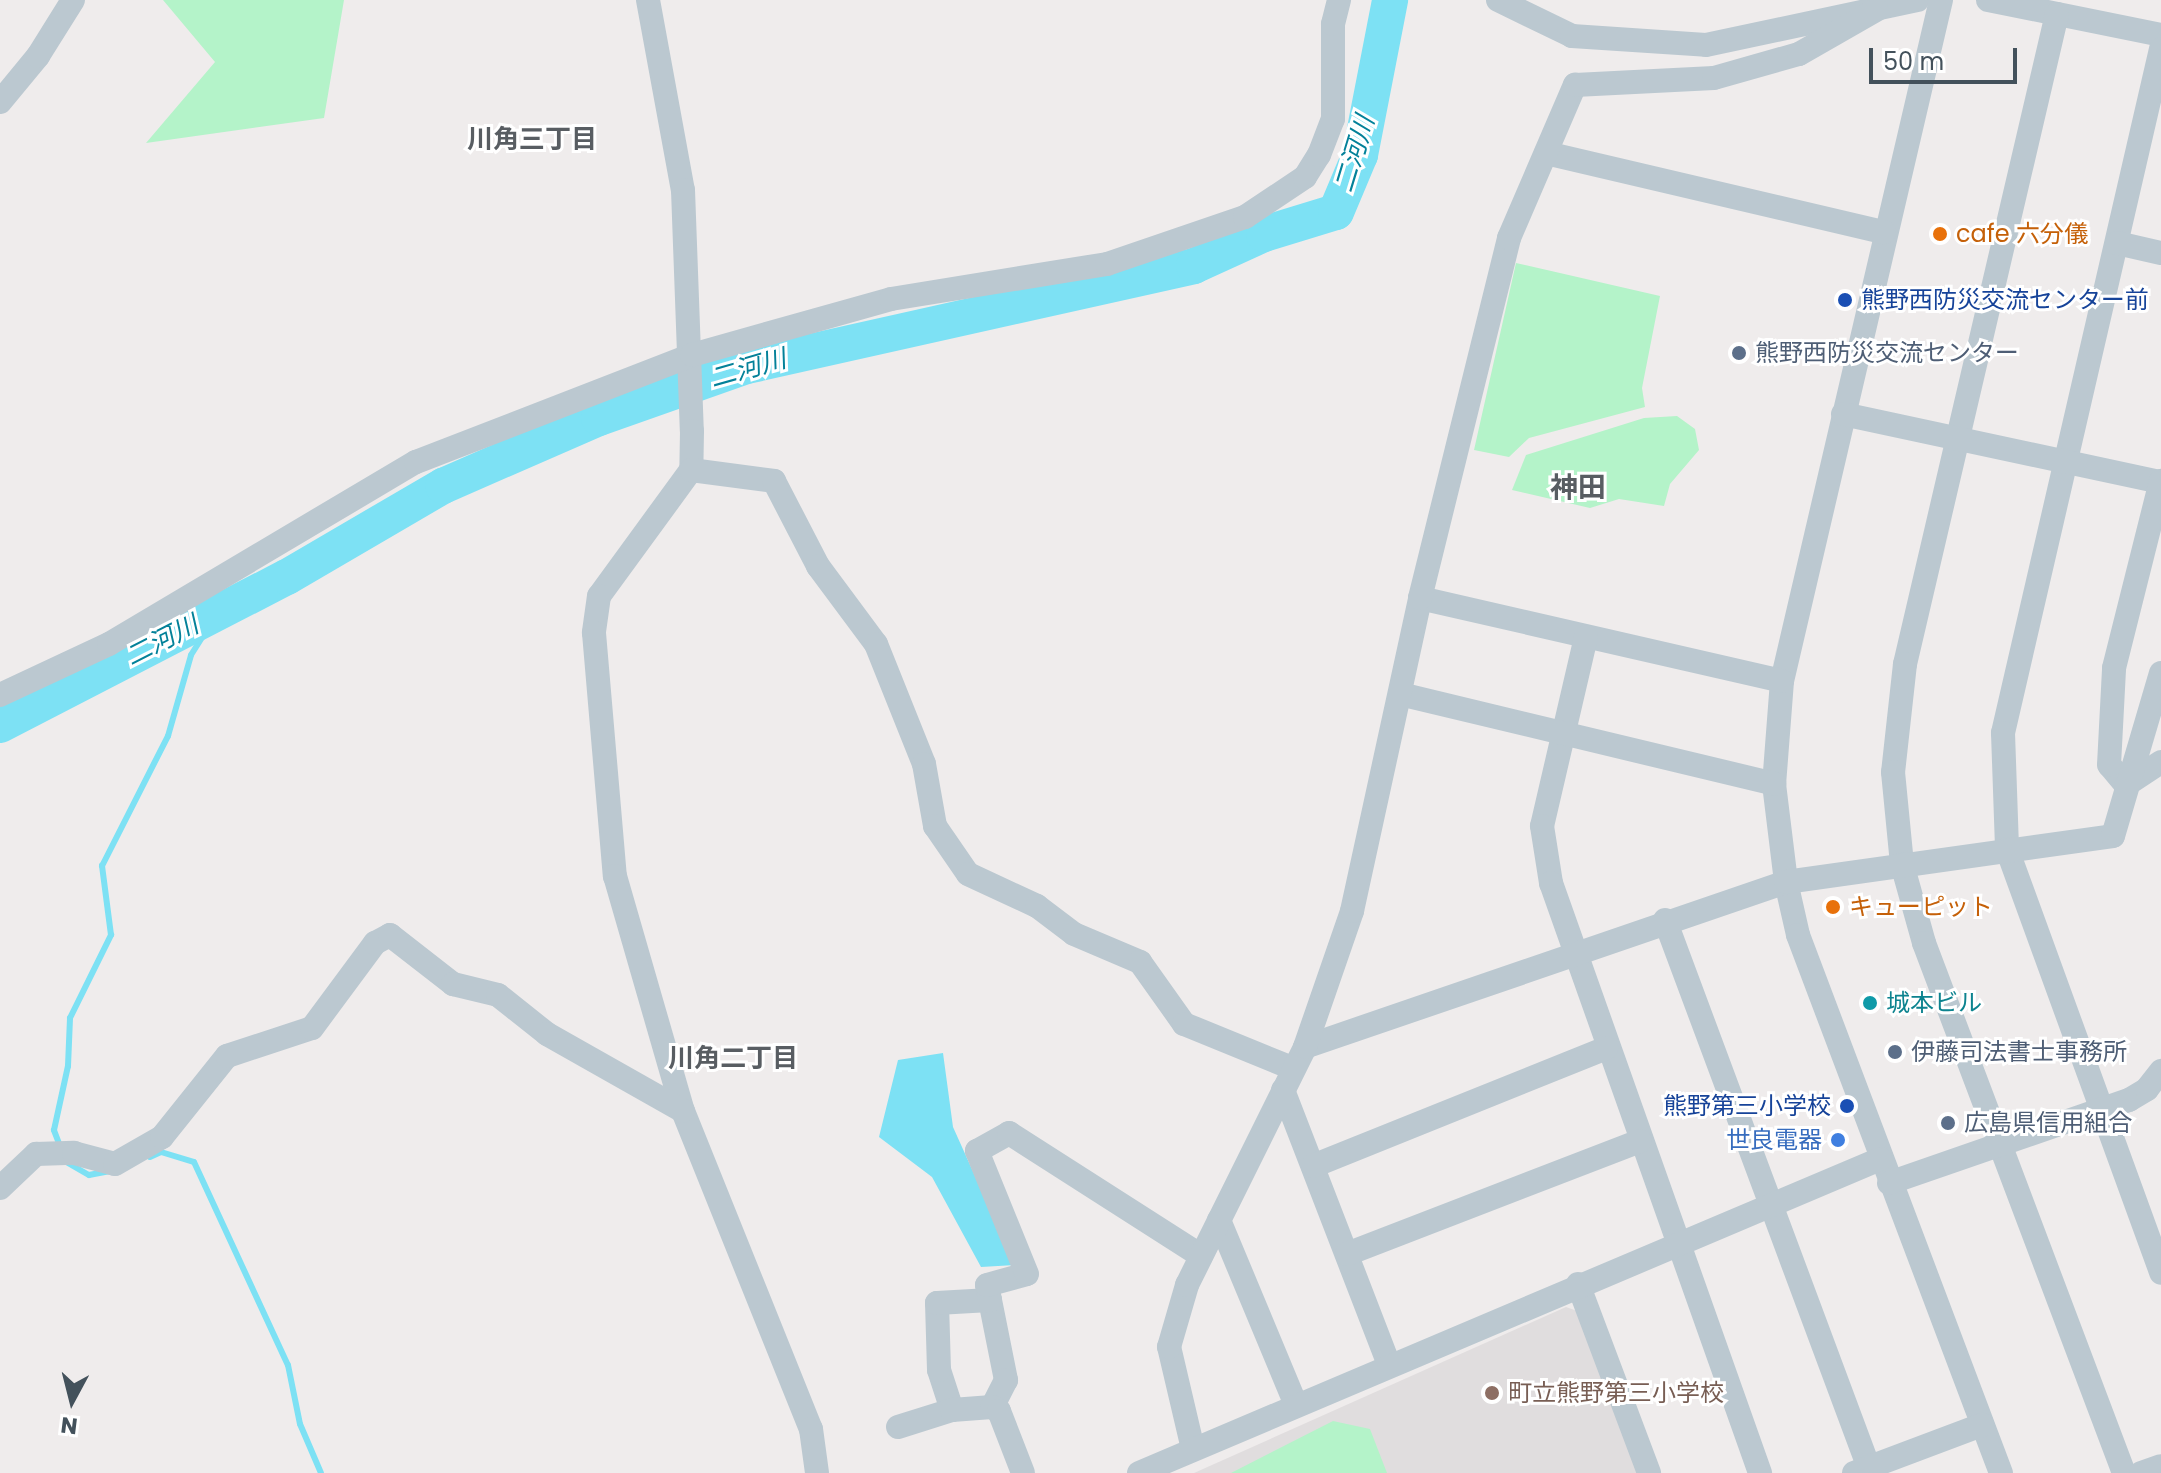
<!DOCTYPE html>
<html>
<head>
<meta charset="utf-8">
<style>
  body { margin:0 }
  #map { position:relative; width:2161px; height:1473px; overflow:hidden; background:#efecec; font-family:Poppins,"Noto Sans JP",sans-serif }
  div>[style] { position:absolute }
  .education>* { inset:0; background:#e0ddde }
  .green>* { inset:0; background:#b4f3c9 }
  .water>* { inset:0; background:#7de1f4 }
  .stream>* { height:6px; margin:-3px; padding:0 3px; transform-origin:3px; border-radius:3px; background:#7de1f4 }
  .river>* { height:36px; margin:-18px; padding:0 18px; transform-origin:18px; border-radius:18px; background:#7de1f4 }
  .minor>* { height:24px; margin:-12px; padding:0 12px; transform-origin:12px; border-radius:12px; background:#bbc8d0 }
  .dots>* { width:22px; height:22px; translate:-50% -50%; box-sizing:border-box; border:4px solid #fff; border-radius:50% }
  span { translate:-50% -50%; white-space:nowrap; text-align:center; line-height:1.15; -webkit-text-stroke:6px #fff; paint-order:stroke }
  .food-label { font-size:24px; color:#c56008 }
  .left { translate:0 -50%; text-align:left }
  .transit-label { font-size:24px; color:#164399 }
  .right { translate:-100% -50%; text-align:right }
  .service-label { font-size:24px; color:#4e5e75 }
  .culture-label { font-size:24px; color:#0d838f }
  .shop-label { font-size:24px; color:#366cbe }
  .education-label { font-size:24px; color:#785e54 }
  .neighbourhood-label { font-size:26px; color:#585d62; font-weight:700 }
  .water-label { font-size:26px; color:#038199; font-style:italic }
  .quarter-label { font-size:28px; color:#585d62; font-weight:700 }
  .north { position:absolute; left:32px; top:1361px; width:80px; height:80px; -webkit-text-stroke:6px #fff; paint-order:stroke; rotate:187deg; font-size:22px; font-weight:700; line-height:32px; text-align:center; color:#43515b }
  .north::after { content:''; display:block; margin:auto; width:28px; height:36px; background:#43515b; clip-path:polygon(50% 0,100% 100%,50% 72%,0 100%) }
  .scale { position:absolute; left:1869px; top:48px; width:148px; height:36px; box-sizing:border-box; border:4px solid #43515b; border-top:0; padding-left:10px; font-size:24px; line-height:28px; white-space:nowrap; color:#43515b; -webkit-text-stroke:6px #fff; paint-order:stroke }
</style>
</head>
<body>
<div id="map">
  <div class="education">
    <i style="clip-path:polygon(1566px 1307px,1580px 1312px,1640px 1473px,1194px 1473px)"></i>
  </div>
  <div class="green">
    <i style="clip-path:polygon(163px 0,344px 0,324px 118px,146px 143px,215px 62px)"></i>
    <i style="clip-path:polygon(1516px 263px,1660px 296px,1642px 388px,1645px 407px,1529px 438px,1509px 457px,1474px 450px)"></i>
    <i style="clip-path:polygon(1677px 416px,1695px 429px,1699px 450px,1670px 484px,1664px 506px,1619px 499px,1590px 508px,1512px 490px,1526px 455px,1644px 418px)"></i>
    <i style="clip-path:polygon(1333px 1421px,1370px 1429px,1387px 1473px,1231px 1473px)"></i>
  </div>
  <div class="water">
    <i style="clip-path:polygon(943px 1053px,953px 1127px,1015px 1265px,981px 1267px,932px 1177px,879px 1137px,898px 1060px)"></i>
  </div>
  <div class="stream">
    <i style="left:60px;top:1146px;width:17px;rotate:-111deg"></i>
    <i style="left:54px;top:1130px;width:66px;rotate:-77.7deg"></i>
    <i style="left:68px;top:1066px;width:48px;rotate:-87.6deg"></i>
    <i style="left:70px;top:1018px;width:93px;rotate:-63.7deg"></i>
    <i style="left:111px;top:935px;width:70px;rotate:-97.4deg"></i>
    <i style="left:102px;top:866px;width:146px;rotate:-63.1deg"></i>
    <i style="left:168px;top:736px;width:84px;rotate:-74.1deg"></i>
    <i style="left:191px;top:655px;width:51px;rotate:-57.9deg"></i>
    <i style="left:150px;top:1157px;width:12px;rotate:-24deg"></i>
    <i style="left:161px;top:1152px;width:34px;rotate:17deg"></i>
    <i style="left:194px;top:1162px;width:224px;rotate:65.2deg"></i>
    <i style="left:288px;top:1365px;width:60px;rotate:78.5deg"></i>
    <i style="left:300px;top:1424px;width:53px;rotate:66.8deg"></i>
    <i style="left:68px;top:1163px;width:24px;rotate:30deg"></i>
    <i style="left:89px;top:1175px;width:20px;rotate:-11deg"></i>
  </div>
  <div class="river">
    <i style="left:0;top:725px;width:323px;rotate:-27.3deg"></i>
    <i style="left:287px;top:577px;width:181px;rotate:-30.3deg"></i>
    <i style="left:443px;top:486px;width:170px;rotate:-23.6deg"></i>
    <i style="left:599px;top:418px;width:157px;rotate:-19.4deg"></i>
    <i style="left:747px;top:366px;width:458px;rotate:-12.6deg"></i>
    <i style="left:1194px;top:266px;width:77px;rotate:-24.6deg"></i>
    <i style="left:1264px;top:234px;width:75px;rotate:-17deg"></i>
    <i style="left:1336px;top:212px;width:62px;rotate:-67.2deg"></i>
    <i style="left:1360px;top:155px;width:158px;rotate:-79deg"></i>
  </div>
  <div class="minor">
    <i style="left:648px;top:0;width:193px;rotate:79.6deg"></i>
    <i style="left:683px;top:190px;width:241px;rotate:87.9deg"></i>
    <i style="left:692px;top:431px;width:39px;rotate:91deg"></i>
    <i style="left:691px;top:470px;width:156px;rotate:126.1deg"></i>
    <i style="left:599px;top:596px;width:37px;rotate:98deg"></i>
    <i style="left:594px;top:633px;width:244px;rotate:85.1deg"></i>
    <i style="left:615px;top:876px;width:245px;rotate:73.9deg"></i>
    <i style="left:683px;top:1111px;width:343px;rotate:68.1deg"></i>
    <i style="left:811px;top:1429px;width:44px;rotate:82.2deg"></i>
    <i style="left:1498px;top:0;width:82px;rotate:25.9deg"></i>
    <i style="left:1572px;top:36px;width:134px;rotate:3.8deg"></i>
    <i style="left:1706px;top:45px;width:216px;rotate:-12deg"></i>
    <i style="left:1941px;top:0;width:699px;rotate:103.14deg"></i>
    <i style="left:1782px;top:681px;width:103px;rotate:94.4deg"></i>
    <i style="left:1774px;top:784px;width:99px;rotate:83deg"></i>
    <i style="left:1786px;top:882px;width:54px;rotate:77.2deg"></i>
    <i style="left:1798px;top:935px;width:575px;rotate:69.33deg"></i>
    <i style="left:1988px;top:0;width:177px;rotate:11.4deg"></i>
    <i style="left:2057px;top:14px;width:668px;rotate:103.16deg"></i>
    <i style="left:1905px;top:664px;width:109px;rotate:96.3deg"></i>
    <i style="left:1893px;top:772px;width:92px;rotate:84.4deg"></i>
    <i style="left:1902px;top:864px;width:82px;rotate:74.4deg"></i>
    <i style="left:1924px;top:943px;width:566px;rotate:69.33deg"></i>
    <i style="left:2161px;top:49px;width:702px;rotate:103.01deg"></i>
    <i style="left:2003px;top:733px;width:116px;rotate:88deg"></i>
    <i style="left:2007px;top:849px;width:451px;rotate:70deg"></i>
    <i style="left:0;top:102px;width:60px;rotate:-50.4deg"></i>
    <i style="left:38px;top:56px;width:66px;rotate:-58deg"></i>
    <i style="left:1546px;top:153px;width:347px;rotate:13.2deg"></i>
    <i style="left:2117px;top:243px;width:45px;rotate:12.8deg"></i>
    <i style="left:1843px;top:414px;width:325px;rotate:12.1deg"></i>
    <i style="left:691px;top:470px;width:84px;rotate:7.5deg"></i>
    <i style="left:774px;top:481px;width:96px;rotate:62.6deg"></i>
    <i style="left:818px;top:566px;width:97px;rotate:53.4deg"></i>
    <i style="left:876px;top:644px;width:129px;rotate:68.2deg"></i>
    <i style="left:924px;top:764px;width:63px;rotate:79.9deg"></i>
    <i style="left:935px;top:826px;width:58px;rotate:55.5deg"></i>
    <i style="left:968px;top:874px;width:76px;rotate:24.9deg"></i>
    <i style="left:1037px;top:906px;width:46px;rotate:37.1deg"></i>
    <i style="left:1074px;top:934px;width:72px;rotate:23deg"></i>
    <i style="left:1140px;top:962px;width:76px;rotate:54.6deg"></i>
    <i style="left:1184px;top:1024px;width:117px;rotate:22.2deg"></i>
    <i style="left:1420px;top:598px;width:371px;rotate:12.9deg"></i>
    <i style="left:1586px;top:637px;width:194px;rotate:103.1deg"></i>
    <i style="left:1542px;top:826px;width:58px;rotate:81deg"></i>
    <i style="left:1551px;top:883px;width:626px;rotate:70.49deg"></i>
    <i style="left:1400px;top:694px;width:385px;rotate:13.5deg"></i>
    <i style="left:0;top:695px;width:120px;rotate:-25.1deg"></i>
    <i style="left:109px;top:644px;width:357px;rotate:-30.7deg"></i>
    <i style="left:416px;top:462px;width:296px;rotate:-21.2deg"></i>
    <i style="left:692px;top:355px;width:207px;rotate:-15.7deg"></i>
    <i style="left:891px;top:299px;width:219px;rotate:-9.2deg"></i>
    <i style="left:1107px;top:264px;width:146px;rotate:-18.8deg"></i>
    <i style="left:1245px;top:217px;width:72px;rotate:-33.7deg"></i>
    <i style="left:1305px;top:177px;width:26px;rotate:-58deg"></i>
    <i style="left:1319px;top:155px;width:39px;rotate:-69deg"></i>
    <i style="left:1333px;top:119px;width:95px;rotate:-90deg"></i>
    <i style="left:1333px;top:24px;width:25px;rotate:-76deg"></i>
    <i style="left:2126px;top:785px;width:26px;rotate:-130deg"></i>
    <i style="left:2109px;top:765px;width:97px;rotate:-87deg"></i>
    <i style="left:2114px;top:668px;width:193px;rotate:-75.9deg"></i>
    <i style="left:2126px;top:785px;width:42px;rotate:-33.3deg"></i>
    <i style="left:1665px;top:920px;width:585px;rotate:69.58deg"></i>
    <i style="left:1305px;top:1047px;width:509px;rotate:-18.93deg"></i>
    <i style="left:1786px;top:882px;width:330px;rotate:-8deg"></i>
    <i style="left:2113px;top:836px;width:170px;rotate:-73.6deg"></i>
    <i style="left:1283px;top:1090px;width:295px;rotate:68.9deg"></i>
    <i style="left:1313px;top:1166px;width:316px;rotate:-21.9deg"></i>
    <i style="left:1889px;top:1183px;width:254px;rotate:-19.1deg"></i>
    <i style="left:2129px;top:1100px;width:21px;rotate:-31deg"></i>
    <i style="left:2147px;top:1089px;width:23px;rotate:-52deg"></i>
    <i style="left:0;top:1188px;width:50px;rotate:-43.4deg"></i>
    <i style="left:36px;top:1154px;width:38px;rotate:-2deg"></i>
    <i style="left:74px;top:1153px;width:42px;rotate:15deg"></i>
    <i style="left:115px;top:1164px;width:54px;rotate:-29.9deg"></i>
    <i style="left:162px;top:1137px;width:104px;rotate:-51.3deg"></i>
    <i style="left:227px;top:1056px;width:89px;rotate:-18.2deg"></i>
    <i style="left:312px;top:1028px;width:106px;rotate:-53.5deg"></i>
    <i style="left:375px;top:943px;width:17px;rotate:-28deg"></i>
    <i style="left:390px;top:935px;width:80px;rotate:37.9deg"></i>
    <i style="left:453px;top:984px;width:46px;rotate:13.7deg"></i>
    <i style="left:498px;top:995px;width:63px;rotate:38.5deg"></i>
    <i style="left:547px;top:1034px;width:156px;rotate:29.5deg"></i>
    <i style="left:1219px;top:1220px;width:200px;rotate:67.4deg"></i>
    <i style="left:1347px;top:1254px;width:314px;rotate:-21.1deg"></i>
    <i style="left:1578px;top:1284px;width:202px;rotate:69.4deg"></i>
    <i style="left:990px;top:1300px;width:82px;rotate:78.7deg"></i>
    <i style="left:1006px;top:1380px;width:30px;rotate:117deg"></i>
    <i style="left:952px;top:1410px;width:42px;rotate:-108deg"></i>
    <i style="left:939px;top:1370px;width:67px;rotate:-91.7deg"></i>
    <i style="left:937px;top:1303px;width:53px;rotate:-3.2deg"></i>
    <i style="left:990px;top:1300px;width:15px;rotate:-101deg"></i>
    <i style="left:987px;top:1285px;width:41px;rotate:-15.4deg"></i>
    <i style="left:1027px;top:1274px;width:133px;rotate:-112.1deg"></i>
    <i style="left:977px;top:1151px;width:37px;rotate:-29deg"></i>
    <i style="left:1009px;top:1133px;width:228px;rotate:32.6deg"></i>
    <i style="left:898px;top:1427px;width:57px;rotate:-17.5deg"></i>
    <i style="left:952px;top:1410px;width:40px;rotate:-4.3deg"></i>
    <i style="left:992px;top:1407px;width:8px;rotate:30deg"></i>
    <i style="left:999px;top:1411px;width:66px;rotate:68.8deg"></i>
    <i style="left:1193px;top:1449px;width:105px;rotate:-103.2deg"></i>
    <i style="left:1169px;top:1347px;width:65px;rotate:-73.8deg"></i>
    <i style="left:1187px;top:1285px;width:266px;rotate:-63.6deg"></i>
    <i style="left:1305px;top:1047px;width:144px;rotate:-70.9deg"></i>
    <i style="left:1352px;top:911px;width:320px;rotate:-77.7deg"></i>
    <i style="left:1420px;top:598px;width:371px;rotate:-76.1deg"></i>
    <i style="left:1509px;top:238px;width:167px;rotate:-66.7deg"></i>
    <i style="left:1575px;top:85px;width:139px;rotate:-2.9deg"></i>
    <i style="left:1714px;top:78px;width:88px;rotate:-15.8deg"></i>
    <i style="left:1799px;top:54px;width:89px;rotate:-29.7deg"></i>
    <i style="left:1139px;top:1473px;width:805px;rotate:-22.96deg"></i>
    <i style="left:1854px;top:1473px;width:137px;rotate:-20.6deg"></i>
    <i style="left:2141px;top:1473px;width:21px;rotate:-19deg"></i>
  </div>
  <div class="dots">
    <i style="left:1940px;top:234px;background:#e8710a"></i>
    <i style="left:1845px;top:300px;background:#1a4fb4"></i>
    <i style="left:1739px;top:353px;background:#5c6f8a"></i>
    <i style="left:1833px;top:907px;background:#e8710a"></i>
    <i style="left:1870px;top:1003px;background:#0f9aa8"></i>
    <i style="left:1895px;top:1052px;background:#5c6f8a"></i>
    <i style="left:1847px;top:1106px;background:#1a4fb4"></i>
    <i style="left:1948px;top:1123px;background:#5c6f8a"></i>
    <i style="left:1838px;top:1140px;background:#3f7fe0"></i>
    <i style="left:1492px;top:1393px;background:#8d6e63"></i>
  </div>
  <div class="food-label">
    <span class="left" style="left:1956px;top:234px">cafe 六分儀</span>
    <span class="left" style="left:1849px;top:907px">キューピット</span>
  </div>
  <div class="transit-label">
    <span class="left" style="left:1861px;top:300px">熊野西防災交流センター前</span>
    <span class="right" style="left:1831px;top:1106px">熊野第三小学校</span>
  </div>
  <div class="service-label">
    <span class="left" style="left:1755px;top:353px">熊野西防災交流センター</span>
    <span class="left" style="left:1911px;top:1052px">伊藤司法書士事務所</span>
    <span class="left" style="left:1964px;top:1123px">広島県信用組合</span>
  </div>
  <div class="culture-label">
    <span class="left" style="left:1886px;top:1003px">城本ビル</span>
  </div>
  <div class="shop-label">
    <span class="right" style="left:1822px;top:1140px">世良電器</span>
  </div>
  <div class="education-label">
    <span class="left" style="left:1508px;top:1393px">町立熊野第三小学校</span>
  </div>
  <div class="neighbourhood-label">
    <span style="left:532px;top:140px">川角三丁目</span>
    <span style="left:733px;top:1059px">川角二丁目</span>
  </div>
  <div class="water-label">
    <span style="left:1355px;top:154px;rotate:-73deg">二河川</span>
    <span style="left:748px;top:369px;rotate:-16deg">二河川</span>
    <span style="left:162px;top:641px;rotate:-27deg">二河川</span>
  </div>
  <div class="quarter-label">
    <span style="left:1578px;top:488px">神田</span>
  </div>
  <div class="north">N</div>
  <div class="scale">50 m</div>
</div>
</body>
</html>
